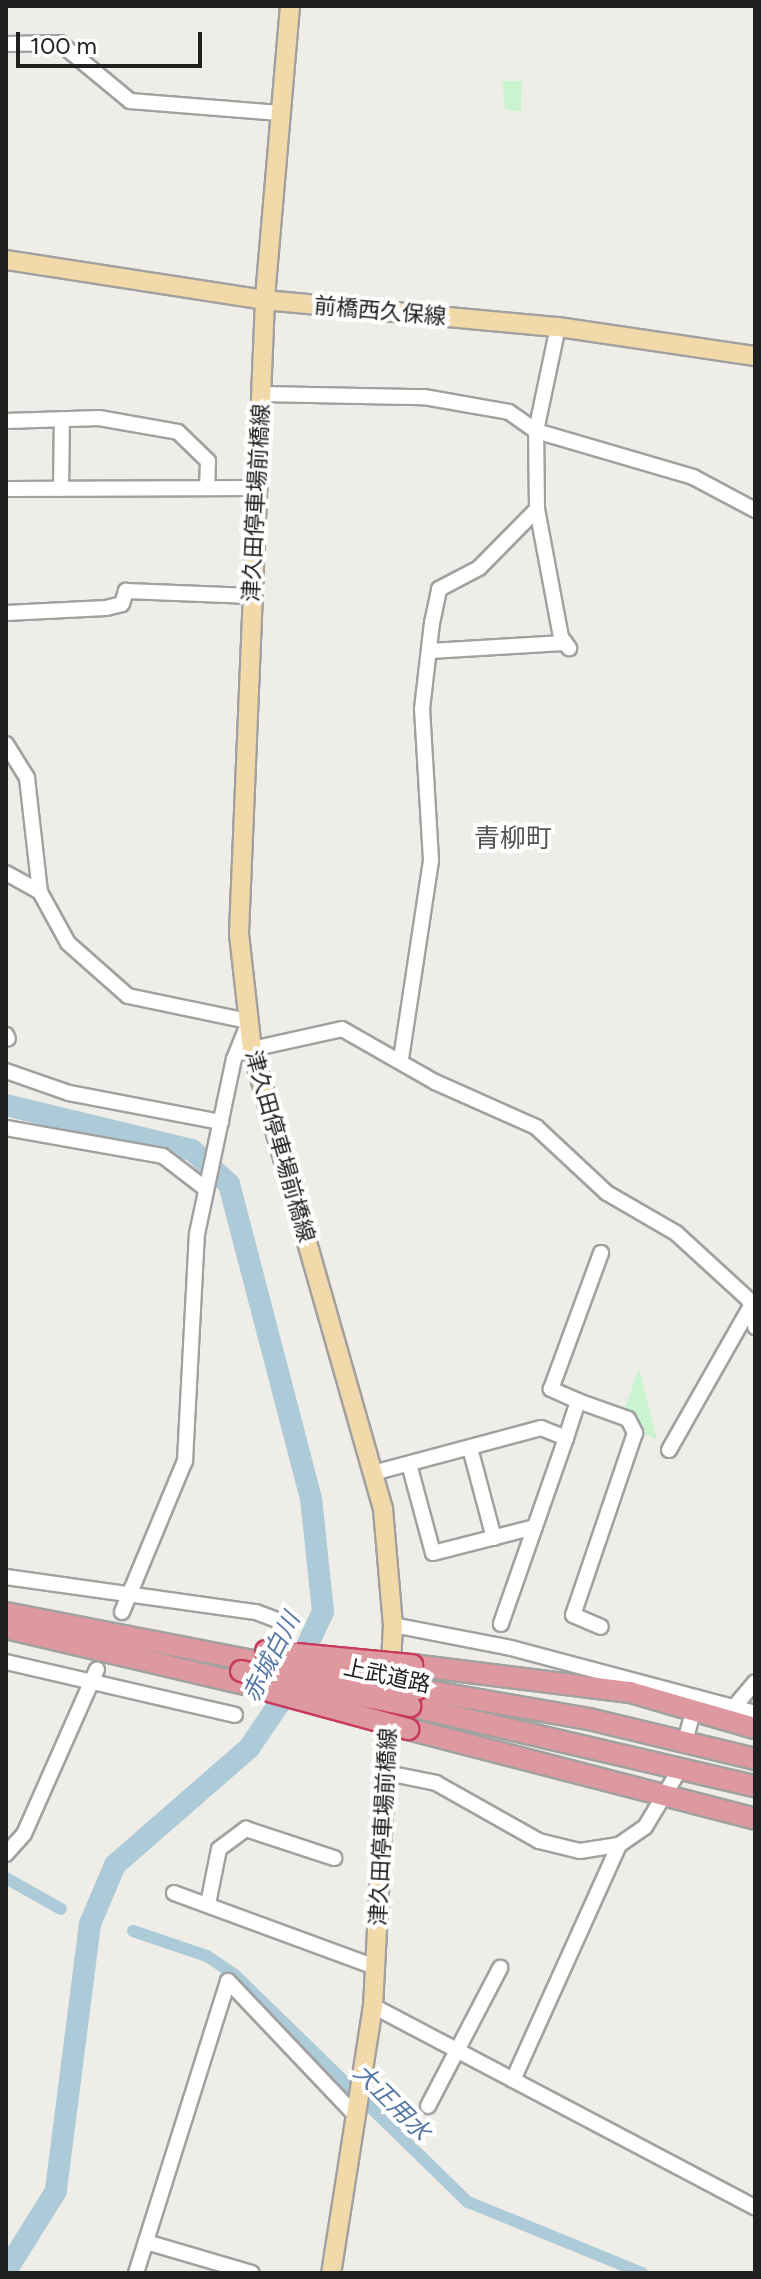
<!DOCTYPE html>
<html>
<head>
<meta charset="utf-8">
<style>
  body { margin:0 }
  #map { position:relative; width:761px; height:2279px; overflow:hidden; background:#efede7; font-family:Figtree,"Noto Sans JP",sans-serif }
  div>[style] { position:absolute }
  .park>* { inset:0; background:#caf4d0 }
  .canal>* { height:12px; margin:-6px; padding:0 6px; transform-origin:6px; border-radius:6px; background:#adcad8 }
  .river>* { height:22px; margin:-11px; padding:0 11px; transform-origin:11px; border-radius:11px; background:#adcad8 }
  .roads { filter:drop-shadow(2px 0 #a1a1a1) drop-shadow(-2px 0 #a1a1a1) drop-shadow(0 2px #a1a1a1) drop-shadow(0 -2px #a1a1a1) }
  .minor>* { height:14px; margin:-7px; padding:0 7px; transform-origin:7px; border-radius:7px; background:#fff }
  .major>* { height:18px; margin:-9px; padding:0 9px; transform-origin:9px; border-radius:9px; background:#f2d9a9 }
  .highway>* { height:20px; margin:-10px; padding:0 10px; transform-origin:10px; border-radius:10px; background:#de989f }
  .bridges { filter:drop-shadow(2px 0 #c83a5e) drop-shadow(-2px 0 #c83a5e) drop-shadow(0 2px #c83a5e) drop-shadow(0 -2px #c83a5e) }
  .highway-bridge>* { height:20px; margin:-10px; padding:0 10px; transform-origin:10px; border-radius:10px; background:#de989f }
  span { translate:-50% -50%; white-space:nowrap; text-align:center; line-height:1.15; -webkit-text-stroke:8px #fff; paint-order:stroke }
  .street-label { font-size:22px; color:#202020 }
  .water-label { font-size:24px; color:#5677a5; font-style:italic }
  .quarter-label { font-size:26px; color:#535353 }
  .frame { position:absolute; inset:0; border:8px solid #202020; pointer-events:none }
  .scale { position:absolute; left:16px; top:32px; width:186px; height:36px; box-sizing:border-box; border:4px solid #202020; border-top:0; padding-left:10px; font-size:24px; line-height:28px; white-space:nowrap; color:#202020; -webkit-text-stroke:6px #fff; paint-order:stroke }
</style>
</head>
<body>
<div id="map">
  <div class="park">
    <i style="clip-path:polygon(502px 81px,522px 81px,521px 112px,505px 109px)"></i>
    <i style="clip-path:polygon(639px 1367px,657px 1439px,638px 1432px,623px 1414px)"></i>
  </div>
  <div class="canal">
    <i style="left:6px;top:1878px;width:63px;rotate:29.4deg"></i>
    <i style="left:133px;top:1931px;width:78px;rotate:18.7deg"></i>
    <i style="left:207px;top:1956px;width:32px;rotate:34deg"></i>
    <i style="left:234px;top:1974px;width:327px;rotate:44.3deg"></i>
    <i style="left:468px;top:2202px;width:188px;rotate:22.2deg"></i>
  </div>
  <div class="river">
    <i style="left:6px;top:1105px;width:191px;rotate:13.6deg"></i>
    <i style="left:192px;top:1150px;width:50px;rotate:42.6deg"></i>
    <i style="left:229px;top:1184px;width:325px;rotate:75.4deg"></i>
    <i style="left:311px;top:1498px;width:115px;rotate:84deg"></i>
    <i style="left:323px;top:1612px;width:98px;rotate:115.3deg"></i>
    <i style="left:281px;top:1701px;width:57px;rotate:124.2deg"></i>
    <i style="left:249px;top:1748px;width:178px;rotate:138.9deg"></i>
    <i style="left:115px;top:1865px;width:64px;rotate:113deg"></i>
    <i style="left:90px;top:1924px;width:269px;rotate:97.3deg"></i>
    <i style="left:56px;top:2191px;width:94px;rotate:122deg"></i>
  </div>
  <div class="roads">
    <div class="minor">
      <i style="left:6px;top:44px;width:54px;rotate:-1.1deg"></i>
      <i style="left:60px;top:43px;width:91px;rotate:39.6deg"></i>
      <i style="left:130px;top:101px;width:150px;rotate:4.6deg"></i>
      <i style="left:261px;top:394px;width:163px;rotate:1.1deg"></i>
      <i style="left:424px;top:397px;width:86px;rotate:10deg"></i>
      <i style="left:509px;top:412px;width:33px;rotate:35deg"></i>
      <i style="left:536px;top:431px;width:164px;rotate:16.3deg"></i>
      <i style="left:693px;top:477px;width:70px;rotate:28deg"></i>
      <i style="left:6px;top:421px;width:93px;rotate:-1.8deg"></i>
      <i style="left:99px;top:418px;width:80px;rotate:10deg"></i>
      <i style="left:178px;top:432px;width:42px;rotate:44deg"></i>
      <i style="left:208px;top:461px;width:26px;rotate:92deg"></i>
      <i style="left:6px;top:489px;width:251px;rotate:-0.2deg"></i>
      <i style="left:61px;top:489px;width:69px;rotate:-89.2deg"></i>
      <i style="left:537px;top:509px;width:130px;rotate:79.4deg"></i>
      <i style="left:561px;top:637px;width:14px;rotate:54deg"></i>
      <i style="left:6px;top:613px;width:100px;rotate:-2.9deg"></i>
      <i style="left:106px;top:608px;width:16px;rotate:-14deg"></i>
      <i style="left:122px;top:604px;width:14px;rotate:-73deg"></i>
      <i style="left:126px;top:591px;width:126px;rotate:2.3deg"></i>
      <i style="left:429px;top:651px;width:136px;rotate:-3.4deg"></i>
      <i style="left:6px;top:744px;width:40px;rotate:58deg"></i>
      <i style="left:27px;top:778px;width:115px;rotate:83.5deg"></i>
      <i style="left:6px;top:873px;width:39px;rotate:29deg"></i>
      <i style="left:40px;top:892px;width:58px;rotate:61.2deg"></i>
      <i style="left:68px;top:943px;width:80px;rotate:41.5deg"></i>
      <i style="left:128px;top:996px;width:123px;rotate:11.8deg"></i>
      <i style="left:6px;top:1035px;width:4px;rotate:63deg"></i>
      <i style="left:252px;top:1049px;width:92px;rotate:-12.5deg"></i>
      <i style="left:342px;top:1029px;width:107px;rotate:29.7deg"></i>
      <i style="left:435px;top:1082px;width:111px;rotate:24deg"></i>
      <i style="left:536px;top:1127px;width:97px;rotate:42.9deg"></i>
      <i style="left:607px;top:1193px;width:80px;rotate:30.1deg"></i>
      <i style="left:676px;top:1233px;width:99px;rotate:42.5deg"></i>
      <i style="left:749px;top:1300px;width:28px;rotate:77deg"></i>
      <i style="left:401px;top:1059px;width:201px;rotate:-81.4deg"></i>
      <i style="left:431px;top:860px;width:151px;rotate:-93.4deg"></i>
      <i style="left:422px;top:709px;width:87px;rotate:-83.4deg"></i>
      <i style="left:432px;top:623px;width:35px;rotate:-78deg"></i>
      <i style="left:439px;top:589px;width:45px;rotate:-27.7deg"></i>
      <i style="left:479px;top:568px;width:83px;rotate:-45.5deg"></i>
      <i style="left:537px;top:509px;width:78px;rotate:-90.7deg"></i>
      <i style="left:536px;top:431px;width:106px;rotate:-78.1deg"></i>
      <i style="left:6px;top:1071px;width:67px;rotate:19.2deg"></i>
      <i style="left:69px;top:1093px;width:155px;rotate:10.8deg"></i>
      <i style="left:6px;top:1128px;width:159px;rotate:10.1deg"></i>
      <i style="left:163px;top:1156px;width:54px;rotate:37.5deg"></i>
      <i style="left:578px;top:1401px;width:53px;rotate:19.8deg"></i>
      <i style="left:628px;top:1419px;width:16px;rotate:63deg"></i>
      <i style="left:635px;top:1433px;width:192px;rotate:108.8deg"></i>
      <i style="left:573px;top:1615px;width:30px;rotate:23deg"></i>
      <i style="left:566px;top:1438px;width:39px;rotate:-72deg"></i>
      <i style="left:578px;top:1401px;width:30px;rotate:-156deg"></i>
      <i style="left:551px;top:1389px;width:145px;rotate:-69.8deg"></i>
      <i style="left:470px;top:1448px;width:93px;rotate:75.1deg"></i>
      <i style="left:669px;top:1450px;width:160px;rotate:-60.4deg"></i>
      <i style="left:409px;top:1464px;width:92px;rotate:74.9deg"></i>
      <i style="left:433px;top:1553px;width:105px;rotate:-14.3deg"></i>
      <i style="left:373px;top:1473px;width:174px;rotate:-15deg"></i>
      <i style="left:541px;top:1428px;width:27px;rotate:22deg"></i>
      <i style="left:566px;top:1438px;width:197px;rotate:109.3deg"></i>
      <i style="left:6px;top:1577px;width:252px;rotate:8deg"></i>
      <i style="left:256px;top:1612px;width:31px;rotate:21deg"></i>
      <i style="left:122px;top:1612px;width:164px;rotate:-67.4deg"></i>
      <i style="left:185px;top:1461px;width:227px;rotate:-87deg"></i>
      <i style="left:197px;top:1234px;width:179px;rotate:-78.1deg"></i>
      <i style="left:234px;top:1059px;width:37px;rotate:-68deg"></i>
      <i style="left:393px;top:1625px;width:120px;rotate:11deg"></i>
      <i style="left:511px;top:1648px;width:253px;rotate:14.9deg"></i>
      <i style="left:6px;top:1662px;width:235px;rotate:13deg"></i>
      <i style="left:735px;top:1706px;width:31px;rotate:-50deg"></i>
      <i style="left:686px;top:1738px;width:31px;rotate:-75deg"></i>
      <i style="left:387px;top:1773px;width:50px;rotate:11.5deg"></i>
      <i style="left:436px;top:1783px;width:118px;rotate:29.4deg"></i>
      <i style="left:539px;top:1841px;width:42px;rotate:13.7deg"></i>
      <i style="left:580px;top:1851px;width:39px;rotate:-9deg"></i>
      <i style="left:619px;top:1845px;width:32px;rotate:-35deg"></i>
      <i style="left:645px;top:1827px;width:62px;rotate:-58.9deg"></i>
      <i style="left:6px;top:1854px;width:27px;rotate:-48deg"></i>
      <i style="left:24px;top:1834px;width:180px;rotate:-66.1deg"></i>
      <i style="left:174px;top:1893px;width:214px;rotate:20.2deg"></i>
      <i style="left:208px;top:1904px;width:56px;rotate:-78.7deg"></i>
      <i style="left:219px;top:1849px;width:34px;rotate:-37deg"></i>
      <i style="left:246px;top:1829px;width:93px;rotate:18.2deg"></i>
      <i style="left:373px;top:2006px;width:432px;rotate:27.8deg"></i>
      <i style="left:513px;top:2080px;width:258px;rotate:-65.7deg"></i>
      <i style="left:428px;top:2106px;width:156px;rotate:-62.4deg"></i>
      <i style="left:146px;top:2242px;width:110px;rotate:16.3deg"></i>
      <i style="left:136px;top:2273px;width:306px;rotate:-72.5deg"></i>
      <i style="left:228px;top:1981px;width:186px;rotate:46.5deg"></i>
    </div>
    <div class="major">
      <i style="left:290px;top:6px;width:295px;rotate:94.9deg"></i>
      <i style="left:265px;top:300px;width:635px;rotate:92.35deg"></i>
      <i style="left:239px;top:934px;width:116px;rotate:83.6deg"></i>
      <i style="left:252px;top:1049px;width:478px;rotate:74.1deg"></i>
      <i style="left:383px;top:1509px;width:116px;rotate:85.1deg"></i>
      <i style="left:393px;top:1625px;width:382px;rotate:93deg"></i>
      <i style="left:373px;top:2006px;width:270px;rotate:98.9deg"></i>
      <i style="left:6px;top:260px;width:262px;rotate:8.8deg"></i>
      <i style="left:265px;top:300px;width:294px;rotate:5.3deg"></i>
      <i style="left:558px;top:327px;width:199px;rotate:8.4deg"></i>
    </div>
    <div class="highway">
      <i style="left:6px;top:1613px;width:253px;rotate:11deg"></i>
      <i style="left:6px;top:1628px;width:244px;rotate:13.2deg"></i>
      <i style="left:412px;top:1665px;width:220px;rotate:7.1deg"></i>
      <i style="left:630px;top:1692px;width:130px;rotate:16.1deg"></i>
      <i style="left:417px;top:1689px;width:175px;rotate:9.9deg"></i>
      <i style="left:589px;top:1719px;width:171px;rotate:13.5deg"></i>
      <i style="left:410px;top:1706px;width:354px;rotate:13.1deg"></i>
      <i style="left:408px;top:1729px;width:358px;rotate:14.5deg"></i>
    </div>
  </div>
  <div class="bridges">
    <div class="highway-bridge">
      <i style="left:266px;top:1651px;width:147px;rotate:5.5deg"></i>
      <i style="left:278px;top:1665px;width:141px;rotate:9.8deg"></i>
      <i style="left:241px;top:1671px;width:173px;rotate:11.7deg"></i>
      <i style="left:258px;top:1688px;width:156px;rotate:15.3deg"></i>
    </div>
  </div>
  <div class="street-label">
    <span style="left:380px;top:311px;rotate:5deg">前橋西久保線</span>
    <span style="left:256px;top:503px;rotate:-87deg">津久田停車場前橋線</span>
    <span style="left:280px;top:1146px;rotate:74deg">津久田停車場前橋線</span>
    <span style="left:387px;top:1676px;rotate:12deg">上武道路</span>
    <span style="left:383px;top:1827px;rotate:-87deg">津久田停車場前橋線</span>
  </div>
  <div class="water-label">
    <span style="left:271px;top:1657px;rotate:-63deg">赤城白川</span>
    <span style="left:392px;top:2102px;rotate:45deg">大正用水</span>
  </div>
  <div class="quarter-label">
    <span style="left:513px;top:839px">青柳町</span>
  </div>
  <div class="frame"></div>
  <div class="scale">100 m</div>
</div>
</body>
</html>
